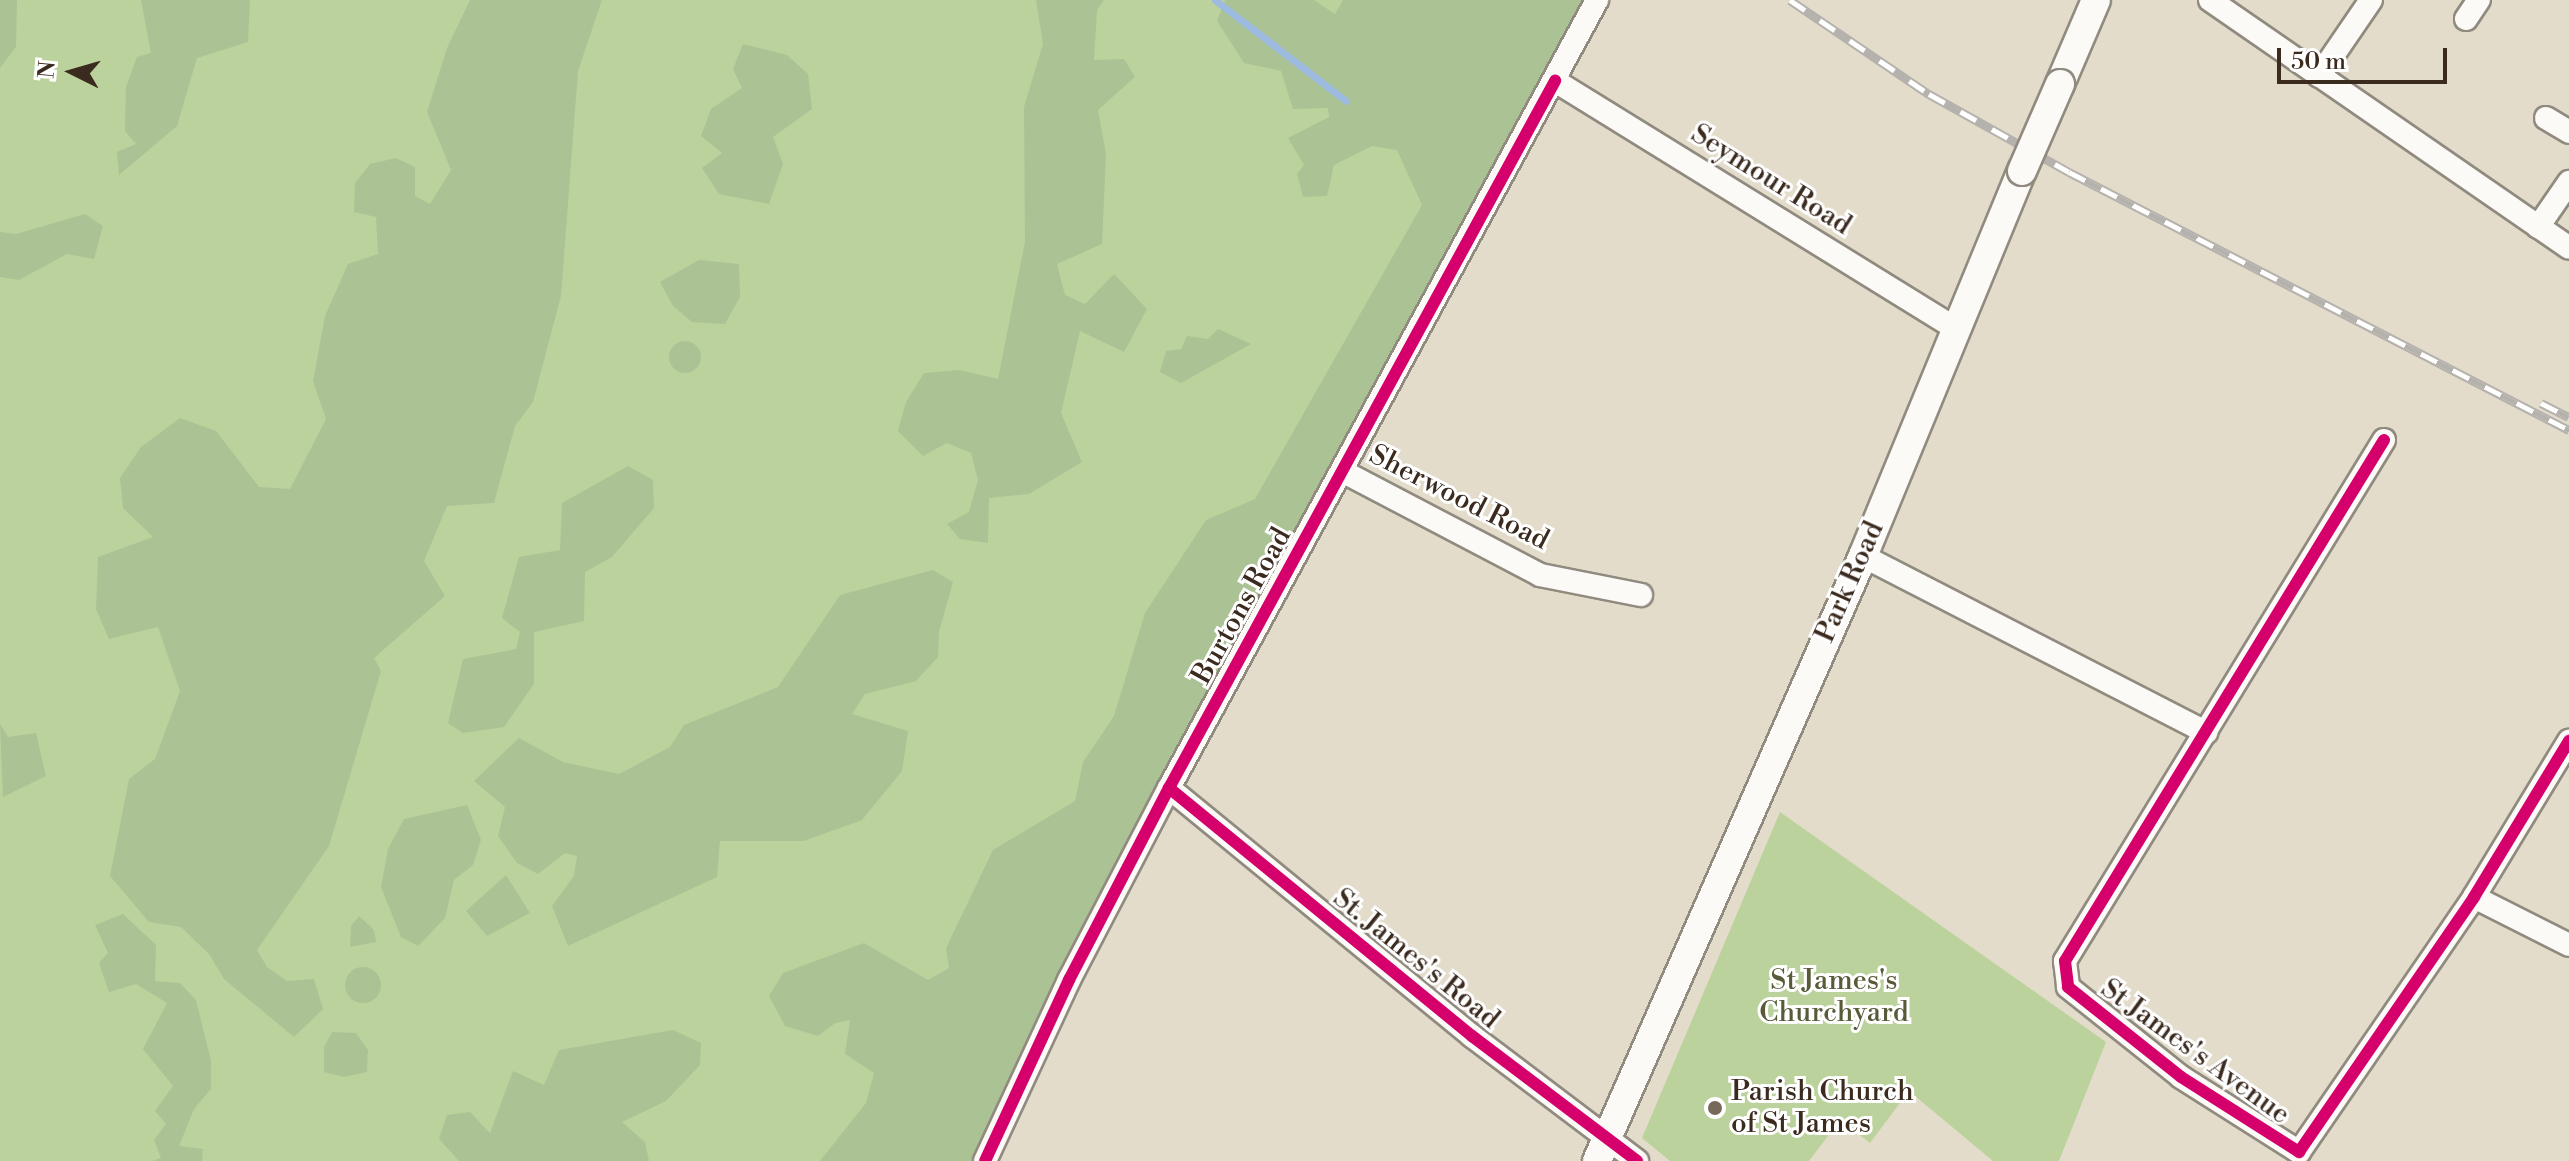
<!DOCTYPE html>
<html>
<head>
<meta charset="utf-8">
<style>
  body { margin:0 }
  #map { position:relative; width:2569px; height:1161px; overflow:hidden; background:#e3dccb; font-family:"Libre Bodoni",serif }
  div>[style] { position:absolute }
  .green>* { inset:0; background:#bcd29c }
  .forest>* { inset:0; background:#abc294 }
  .round { border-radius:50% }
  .stream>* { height:7px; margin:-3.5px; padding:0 3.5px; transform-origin:3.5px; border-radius:3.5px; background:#9dbbe0 }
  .roads { filter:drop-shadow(2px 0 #908a7f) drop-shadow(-2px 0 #908a7f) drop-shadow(0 2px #908a7f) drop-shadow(0 -2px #908a7f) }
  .minor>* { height:22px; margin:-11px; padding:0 11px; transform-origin:11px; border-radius:11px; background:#fbfaf7 }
  .major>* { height:28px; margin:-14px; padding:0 14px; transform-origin:14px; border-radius:14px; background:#fbfaf7 }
  .rail>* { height:9px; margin-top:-4.5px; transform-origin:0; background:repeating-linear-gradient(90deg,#fff 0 18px,#b5b2ae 0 36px); box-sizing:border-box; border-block:2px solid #b5b2ae }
  .bridges { filter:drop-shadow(2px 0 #908a7f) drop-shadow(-2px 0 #908a7f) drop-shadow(0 2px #908a7f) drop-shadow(0 -2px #908a7f) }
  .major-bridge>* { height:28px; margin:-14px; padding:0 14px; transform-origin:14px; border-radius:14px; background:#fbfaf7 }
  .cycleway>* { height:12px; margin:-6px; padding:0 6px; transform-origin:6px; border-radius:6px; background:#d6006c }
  .dots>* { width:22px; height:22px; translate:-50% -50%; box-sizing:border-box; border:4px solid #fff; border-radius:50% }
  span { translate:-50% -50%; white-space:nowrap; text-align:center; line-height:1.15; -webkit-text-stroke:6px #fff; paint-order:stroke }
  .street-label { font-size:28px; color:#3b2a1e }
  .park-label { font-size:28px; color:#585a38 }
  .poi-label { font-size:28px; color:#3b2a1e }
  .left { translate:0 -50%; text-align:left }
  .north { position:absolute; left:32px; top:32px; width:80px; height:80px; -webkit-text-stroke:6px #fff; paint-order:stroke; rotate:275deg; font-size:22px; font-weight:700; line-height:32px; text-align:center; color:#3b2a1e }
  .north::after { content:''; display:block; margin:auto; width:28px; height:36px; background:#3b2a1e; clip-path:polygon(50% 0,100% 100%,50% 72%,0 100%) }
  .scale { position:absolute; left:2277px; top:48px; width:170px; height:36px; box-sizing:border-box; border:4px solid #3b2a1e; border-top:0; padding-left:10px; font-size:24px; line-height:28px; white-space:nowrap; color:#3b2a1e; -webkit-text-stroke:6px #fff; paint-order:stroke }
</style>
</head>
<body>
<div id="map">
  <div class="green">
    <i style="clip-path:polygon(0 0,1555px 0,944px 1161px,0 1161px)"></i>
    <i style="clip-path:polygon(1780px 812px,2106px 1042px,2059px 1161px,1993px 1161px,1909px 1091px,1870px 1143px,1840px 1120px,1809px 1161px,1670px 1161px,1642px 1138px)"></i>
  </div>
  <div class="forest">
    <i style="clip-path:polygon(0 0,17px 0,16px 47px,0 68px)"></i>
    <i style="clip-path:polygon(141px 0,250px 0,248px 42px,197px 58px,177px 126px,119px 175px,117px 152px,136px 144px,125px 131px,126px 87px,137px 57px,151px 53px)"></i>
    <i style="clip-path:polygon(470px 0,602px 0,578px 71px,561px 296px,533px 402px,515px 426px,494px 503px,447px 506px,424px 561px,445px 596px,374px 658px,381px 671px,329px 846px,257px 950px,267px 967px,287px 981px,314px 979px,323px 1009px,294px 1037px,224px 979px,209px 954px,181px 927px,149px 922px,110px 876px,129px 779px,155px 759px,180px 691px,158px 627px,109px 639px,96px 609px,98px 557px,153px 537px,123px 508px,120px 478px,141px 447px,180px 418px,216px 431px,259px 487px,290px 489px,326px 419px,313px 381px,325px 316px,348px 264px,378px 254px,376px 217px,354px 212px,355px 183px,370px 164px,396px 158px,415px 167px,415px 196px,430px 204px,451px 170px,427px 112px,447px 48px)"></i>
    <i style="clip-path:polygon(1036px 0,1104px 0,1097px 10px,1094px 60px,1124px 59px,1135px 77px,1098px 110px,1106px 154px,1102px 244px,1057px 264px,1065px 295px,1085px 304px,1114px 274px,1147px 309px,1124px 352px,1080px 331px,1061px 413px,1082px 462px,1029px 494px,989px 498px,988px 543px,960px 539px,947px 524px,969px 512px,978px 480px,971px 453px,947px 443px,923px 456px,898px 431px,906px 402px,924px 373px,959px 370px,998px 379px,1025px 242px,1024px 107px,1043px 44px)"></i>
    <i style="clip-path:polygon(1225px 0,1314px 0,1335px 14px,1343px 0,1589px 0,1173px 752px,1044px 1005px,971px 1161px,820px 1161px,866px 1103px,874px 1073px,845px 1054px,850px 1020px,835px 1023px,818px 1036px,785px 1026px,769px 996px,783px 973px,864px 943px,928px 980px,949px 968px,946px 948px,993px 850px,1075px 801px,1083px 762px,1114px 716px,1145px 613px,1206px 520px,1255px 499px,1422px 205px,1397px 150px,1372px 146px,1334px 165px,1327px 196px,1303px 197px,1297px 174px,1304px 165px,1288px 138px,1329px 117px,1328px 108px,1293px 109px,1281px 71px,1244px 63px,1217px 21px)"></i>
    <i style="clip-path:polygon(743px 44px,787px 55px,808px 74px,812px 109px,773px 137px,783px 164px,769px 204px,719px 194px,702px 168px,722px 153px,701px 136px,711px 109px,742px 88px,733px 69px)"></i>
    <i style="clip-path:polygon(85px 214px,103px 226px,94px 259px,67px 254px,19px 280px,0 277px,0 232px,16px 234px)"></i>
    <i style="clip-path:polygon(699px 260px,739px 264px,740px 297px,725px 324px,692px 322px,673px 306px,660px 282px)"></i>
    <i style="clip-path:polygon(1218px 329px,1251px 344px,1181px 383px,1160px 372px,1166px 351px,1181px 349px,1187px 336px,1208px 339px)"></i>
    <i class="round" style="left:669px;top:341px;width:32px;height:32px"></i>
    <i style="clip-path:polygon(628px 466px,653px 480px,654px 508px,612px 557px,585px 572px,584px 621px,534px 632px,534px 684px,504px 727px,463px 733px,448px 723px,463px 659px,516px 649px,520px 632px,502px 618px,519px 557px,560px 550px,562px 503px)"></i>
    <i style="clip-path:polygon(933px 570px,953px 582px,939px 632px,938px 657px,916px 681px,865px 694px,852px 714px,908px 731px,902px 771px,862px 820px,804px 841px,720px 841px,717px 877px,568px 946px,552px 906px,574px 876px,577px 856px,565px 853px,538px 874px,517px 863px,498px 836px,505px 807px,474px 781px,519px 738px,563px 762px,619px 774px,670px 747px,684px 725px,778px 687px,840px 595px)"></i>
    <i style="clip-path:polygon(0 724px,8px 737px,36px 733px,46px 776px,3px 797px)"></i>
    <i style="clip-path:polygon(467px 805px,481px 840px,473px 865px,454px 880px,445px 918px,418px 946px,401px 937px,381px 887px,388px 849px,404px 819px)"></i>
    <i style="clip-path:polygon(506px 875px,530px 913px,487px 936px,466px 911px)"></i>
    <i style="clip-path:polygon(123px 914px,156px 945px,155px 981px,180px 983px,196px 1000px,211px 1061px,211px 1089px,194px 1109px,179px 1146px,203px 1149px,202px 1161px,152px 1161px,161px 1158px,154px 1140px,166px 1124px,155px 1111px,173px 1086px,143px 1049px,167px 1003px,136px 984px,109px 992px,99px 963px,108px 953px,95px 925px)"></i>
    <i style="clip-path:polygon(359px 916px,374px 930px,376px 942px,350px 947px,351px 926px)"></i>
    <i class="round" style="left:345px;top:967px;width:36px;height:36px"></i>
    <i style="clip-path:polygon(673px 1030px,701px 1043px,700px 1065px,666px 1101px,622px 1122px,645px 1142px,649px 1161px,459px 1161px,439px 1139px,447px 1115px,470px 1112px,490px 1133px,513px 1071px,544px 1085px,559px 1050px)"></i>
    <i style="clip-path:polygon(332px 1032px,356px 1033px,368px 1050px,367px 1072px,344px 1077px,324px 1072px,324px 1047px)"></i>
  </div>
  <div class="stream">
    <i style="left:1215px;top:0;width:165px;rotate:37.6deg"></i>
  </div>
  <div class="roads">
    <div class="minor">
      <i style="left:2210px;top:0;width:436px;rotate:34.6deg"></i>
      <i style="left:2466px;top:19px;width:23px;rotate:-56deg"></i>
      <i style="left:2319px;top:76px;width:92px;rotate:-55.6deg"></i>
      <i style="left:1555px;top:81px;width:471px;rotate:31.7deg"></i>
      <i style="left:2546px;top:118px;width:27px;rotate:31deg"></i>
      <i style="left:2538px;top:227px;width:55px;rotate:-55.4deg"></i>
      <i style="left:2384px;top:440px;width:611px;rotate:121.48deg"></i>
      <i style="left:2065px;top:961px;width:26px;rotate:83deg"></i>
      <i style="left:2068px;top:987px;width:144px;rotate:38.5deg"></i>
      <i style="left:2181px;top:1077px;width:140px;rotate:32.4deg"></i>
      <i style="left:2299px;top:1152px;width:309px;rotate:-55.5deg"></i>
      <i style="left:2474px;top:897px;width:183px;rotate:-58.7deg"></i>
      <i style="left:1344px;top:472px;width:221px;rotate:27.7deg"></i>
      <i style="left:1540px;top:575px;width:103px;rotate:11.2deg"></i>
      <i style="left:1863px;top:556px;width:386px;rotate:27.2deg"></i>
      <i style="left:1169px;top:788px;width:392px;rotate:39.3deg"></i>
      <i style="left:1472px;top:1036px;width:207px;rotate:37.1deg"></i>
      <i style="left:2474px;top:897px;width:106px;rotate:26.8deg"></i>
      <i style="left:985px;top:1161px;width:200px;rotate:-65.1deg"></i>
      <i style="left:1069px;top:980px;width:216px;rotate:-62.5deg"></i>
      <i style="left:1169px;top:788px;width:897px;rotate:-61.49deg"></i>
    </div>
    <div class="major">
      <i style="left:2060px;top:84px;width:91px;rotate:-66.8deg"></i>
      <i style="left:1597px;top:1161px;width:661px;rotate:-66.27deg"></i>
      <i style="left:1863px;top:556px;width:417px;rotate:-67.6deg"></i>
    </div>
  </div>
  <div class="rail">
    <i style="left:1790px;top:0;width:168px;rotate:34.1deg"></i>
    <i style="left:1929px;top:94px;width:160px;rotate:29.1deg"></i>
    <i style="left:2069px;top:172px;width:563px;rotate:27.29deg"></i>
    <i style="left:2541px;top:403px;width:31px;rotate:27deg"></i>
  </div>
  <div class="bridges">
    <div class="major-bridge">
      <i style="left:2022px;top:171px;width:95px;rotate:-66.4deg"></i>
    </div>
  </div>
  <div class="cycleway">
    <i style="left:2384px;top:440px;width:611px;rotate:121.48deg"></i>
    <i style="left:2065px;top:961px;width:26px;rotate:83deg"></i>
    <i style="left:2068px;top:987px;width:144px;rotate:38.5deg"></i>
    <i style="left:2181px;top:1077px;width:140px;rotate:32.4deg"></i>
    <i style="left:2299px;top:1152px;width:309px;rotate:-55.5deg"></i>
    <i style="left:2474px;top:897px;width:183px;rotate:-58.7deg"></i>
    <i style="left:1169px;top:788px;width:392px;rotate:39.3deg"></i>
    <i style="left:1472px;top:1036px;width:207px;rotate:37.1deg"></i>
    <i style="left:985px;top:1161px;width:200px;rotate:-65.1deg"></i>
    <i style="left:1069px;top:980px;width:216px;rotate:-62.5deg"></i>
    <i style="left:1169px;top:788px;width:806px;rotate:-61.37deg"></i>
  </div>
  <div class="dots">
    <i style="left:1715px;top:1108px;background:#76685b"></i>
  </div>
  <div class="street-label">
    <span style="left:1771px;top:180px;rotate:32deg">Seymour Road</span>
    <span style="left:1459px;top:498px;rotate:27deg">Sherwood Road</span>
    <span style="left:1850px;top:582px;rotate:-66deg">Park Road</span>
    <span style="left:1242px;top:606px;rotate:-61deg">Burtons Road</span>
    <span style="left:1416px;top:959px;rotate:39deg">St. James's Road</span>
    <span style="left:2195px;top:1052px;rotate:36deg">St James's Avenue</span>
  </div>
  <div class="park-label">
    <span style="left:1834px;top:997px">St James's<br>Churchyard</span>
  </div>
  <div class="poi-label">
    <span class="left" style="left:1731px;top:1108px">Parish Church<br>of St James</span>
  </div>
  <div class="north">N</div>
  <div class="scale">50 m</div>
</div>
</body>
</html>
